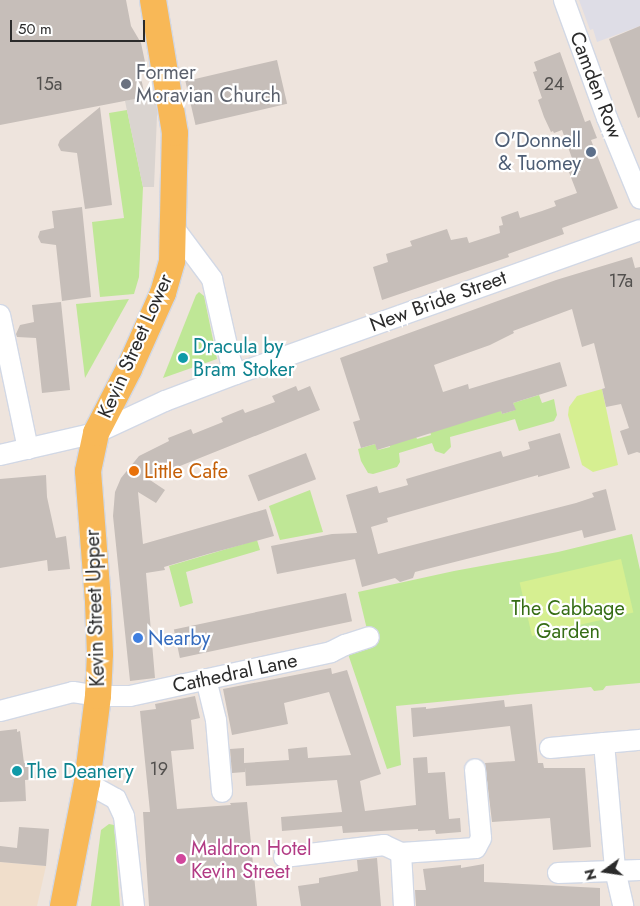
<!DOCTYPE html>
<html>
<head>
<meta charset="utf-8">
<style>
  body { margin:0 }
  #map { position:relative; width:640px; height:906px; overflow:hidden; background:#eee4dd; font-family:Jost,sans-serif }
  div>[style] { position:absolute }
  .industrial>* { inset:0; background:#dedde6 }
  .education>* { inset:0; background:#f0decb }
  .green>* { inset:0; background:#bfe796 }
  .pitch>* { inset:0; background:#d6ef91; transform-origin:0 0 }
  .plaza>* { inset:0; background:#dad4d0 }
  .building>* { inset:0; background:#c6beb9; transform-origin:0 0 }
  .roads { filter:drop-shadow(1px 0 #d2d8e5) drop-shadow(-1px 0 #d2d8e5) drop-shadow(0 1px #d2d8e5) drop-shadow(0 -1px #d2d8e5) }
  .minor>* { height:20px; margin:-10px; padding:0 10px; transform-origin:10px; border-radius:10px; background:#fff }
  .major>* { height:26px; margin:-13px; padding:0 13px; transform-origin:13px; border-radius:13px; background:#f8b857 }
  .dots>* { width:14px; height:14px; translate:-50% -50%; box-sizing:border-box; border:2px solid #fff; border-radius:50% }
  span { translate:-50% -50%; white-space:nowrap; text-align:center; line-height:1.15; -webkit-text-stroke:4.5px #fff; paint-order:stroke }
  .number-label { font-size:18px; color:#52504e }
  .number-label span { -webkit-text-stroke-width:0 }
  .worship-label { font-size:20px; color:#5b616d }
  .left { translate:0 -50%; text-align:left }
  .street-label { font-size:20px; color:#2b2b2b }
  .service-label { font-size:20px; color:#4e5e75 }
  .right { translate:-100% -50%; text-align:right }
  .culture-label { font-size:20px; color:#0d838f }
  .food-label { font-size:20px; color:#c56008 }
  .park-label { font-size:20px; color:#366d16 }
  .shop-label { font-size:20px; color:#366cbe }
  .hotel-label { font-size:20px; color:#b23c85 }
  .north { position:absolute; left:580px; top:846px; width:50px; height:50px; -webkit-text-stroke:4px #fff; paint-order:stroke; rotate:256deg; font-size:14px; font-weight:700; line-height:20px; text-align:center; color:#2b2b2b }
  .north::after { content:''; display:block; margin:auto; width:18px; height:22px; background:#2b2b2b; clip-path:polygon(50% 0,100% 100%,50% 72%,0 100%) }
  .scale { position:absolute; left:10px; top:20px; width:135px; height:22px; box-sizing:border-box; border:2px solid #2b2b2b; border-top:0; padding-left:6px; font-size:15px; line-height:18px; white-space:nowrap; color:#2b2b2b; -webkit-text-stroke:4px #fff; paint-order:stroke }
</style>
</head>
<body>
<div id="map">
  <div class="industrial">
    <i style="clip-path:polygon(579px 0,640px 0,640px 26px,597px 42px,593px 29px,590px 30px)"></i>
  </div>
  <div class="education">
    <i style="clip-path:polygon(0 862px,46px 866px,37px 906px,0 906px)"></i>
  </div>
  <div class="green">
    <i style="clip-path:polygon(127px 110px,143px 187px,139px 277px,134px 294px,100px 297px,92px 222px,124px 218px,109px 113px)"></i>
    <i style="clip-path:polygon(199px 292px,204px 296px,217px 359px,163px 378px,196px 295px)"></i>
    <i style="clip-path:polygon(129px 299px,85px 378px,76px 304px)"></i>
    <i style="clip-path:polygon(539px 395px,542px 403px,554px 399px,557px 415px,554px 421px,519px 431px,515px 419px,450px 437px,451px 447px,444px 454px,435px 451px,432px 443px,399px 453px,400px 462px,397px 467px,373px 474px,368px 473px,361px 461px,358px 449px,375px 444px,378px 450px,390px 447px,389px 440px,414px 432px,417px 439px,431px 435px,429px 428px,500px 408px,502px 414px,515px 410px,513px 403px)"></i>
    <i style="clip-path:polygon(310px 490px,323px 532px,280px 540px,269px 506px)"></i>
    <i style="clip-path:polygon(632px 534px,640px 570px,640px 683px,606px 686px,603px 690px,594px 691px,591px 687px,396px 706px,401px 765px,387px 769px,346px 648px,370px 642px,358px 592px,454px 571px,558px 552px)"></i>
    <i style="clip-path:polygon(257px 540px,260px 550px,186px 572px,193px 603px,180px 607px,169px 566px)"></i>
    <i style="clip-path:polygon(109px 824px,114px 825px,120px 906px,91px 906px,101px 830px)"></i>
  </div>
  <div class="pitch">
    <i style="clip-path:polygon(602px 389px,618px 465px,593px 472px,582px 465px,568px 415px,569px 407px,577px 396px)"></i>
    <i style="left:621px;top:559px;width:55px;height:104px;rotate:77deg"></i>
  </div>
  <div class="plaza">
    <i style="clip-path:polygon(158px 92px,154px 187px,143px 187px,125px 101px)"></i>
  </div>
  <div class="building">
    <i style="clip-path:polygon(0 0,126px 0,131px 26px,141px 43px,145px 62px,138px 63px,145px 97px,0 125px)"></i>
    <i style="clip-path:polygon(640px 26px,640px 117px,638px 118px,609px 39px)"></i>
    <i style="clip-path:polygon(560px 52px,585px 122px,590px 120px,597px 138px,591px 140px,618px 208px,562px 228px,564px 234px,508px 254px,509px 257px,382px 300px,373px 267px,388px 262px,386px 254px,412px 246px,410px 241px,447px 229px,451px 240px,467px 237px,469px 243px,500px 233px,499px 226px,503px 225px,501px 217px,518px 211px,520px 218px,542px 211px,556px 206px,554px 201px,577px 193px,567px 167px,574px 164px,562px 130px,554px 133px,553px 131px,551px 132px,544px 117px,538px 100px,542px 98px,533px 72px,537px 71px,534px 62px)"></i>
    <i style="left:277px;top:60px;width:45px;height:94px;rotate:77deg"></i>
    <i style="clip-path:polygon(100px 107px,112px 205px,85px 209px,77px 153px,61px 151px,58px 145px,60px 140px)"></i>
    <i style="clip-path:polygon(82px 207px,91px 297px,62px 301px,56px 245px,41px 243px,38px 237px,40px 231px,54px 228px,52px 211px)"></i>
    <i style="clip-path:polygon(632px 257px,635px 268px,640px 267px,640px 453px,637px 452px,628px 455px,620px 431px,629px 428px,621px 404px,606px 407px,602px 389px,605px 388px,594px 343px,582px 347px,572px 309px,513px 331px,514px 333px,490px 345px,434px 365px,443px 392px,468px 384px,469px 389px,560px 362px,567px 386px,513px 403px,516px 410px,502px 414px,501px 411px,377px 450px,375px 444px,361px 448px,353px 422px,360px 420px,340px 358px,556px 280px)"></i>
    <i style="clip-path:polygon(61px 302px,70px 390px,42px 393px,36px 338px,17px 337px,16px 334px,20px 325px,34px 322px,32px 305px)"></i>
    <i style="clip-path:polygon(296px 386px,298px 391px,310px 386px,320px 410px,165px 472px,150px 480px,165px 490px,156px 503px,138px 492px,143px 544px,266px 509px,274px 536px,208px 554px,164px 567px,165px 570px,146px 573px,155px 678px,130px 681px,113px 516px,115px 492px,121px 478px,139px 456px,169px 441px,168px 438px,191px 429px,193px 434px,223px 422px,221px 418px,243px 409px,245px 413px,275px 402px,272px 396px)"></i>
    <i style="clip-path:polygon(560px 433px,570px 468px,538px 477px,538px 475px,387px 518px,388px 522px,371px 527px,378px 554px,576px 503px,594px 497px,592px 493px,606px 489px,616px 530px,584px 538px,582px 530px,415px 572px,413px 578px,400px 582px,395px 578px,362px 587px,355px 559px,277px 574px,271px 546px,332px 534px,357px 533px,346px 495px,377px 486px,379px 493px,408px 485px,406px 479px,501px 451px,503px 457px,530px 449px,528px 442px)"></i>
    <i style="left:306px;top:453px;width:28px;height:62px;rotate:69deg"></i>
    <i style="clip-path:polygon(46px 475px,47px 497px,56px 538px,66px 536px,70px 569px,48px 571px,47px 560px,0 568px,0 479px)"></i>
    <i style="left:346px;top:593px;width:29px;height:176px;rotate:78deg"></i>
    <i style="clip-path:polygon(331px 668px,332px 674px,347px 670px,381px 774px,360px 781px,365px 811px,416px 805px,413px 758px,427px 757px,428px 773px,445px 772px,449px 819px,460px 818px,461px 832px,436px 834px,435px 830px,418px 831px,418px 829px,343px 833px,342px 826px,282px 831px,281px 817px,342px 812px,337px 780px,246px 786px,245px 767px,245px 772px,232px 773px,230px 749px,244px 748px,244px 763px,289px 760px,288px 749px,307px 747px,308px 758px,351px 755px,329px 692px,284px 703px,288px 724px,232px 735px,223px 689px)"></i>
    <i style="clip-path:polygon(195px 696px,200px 718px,191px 720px,194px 749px,171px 751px,177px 809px,231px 805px,230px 803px,247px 802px,257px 906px,149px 906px,143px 812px,150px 812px,140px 711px,156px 709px,155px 704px)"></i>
    <i style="clip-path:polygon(504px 700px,505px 707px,532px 704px,538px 763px,543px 763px,544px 768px,585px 768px,591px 847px,553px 850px,550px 818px,492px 822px,485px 763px,515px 761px,510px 726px,413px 737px,411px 708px,426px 707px,426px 709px)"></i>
    <i style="clip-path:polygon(17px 729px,17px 732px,20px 731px,24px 763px,34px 762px,36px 779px,25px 780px,26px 801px,0 802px,0 731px)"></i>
    <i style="clip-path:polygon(19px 827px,49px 829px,46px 866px,0 862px,0 846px,17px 848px)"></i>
    <i style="clip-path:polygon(377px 858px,381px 906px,301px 906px,298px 886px,319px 883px,319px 878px,358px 871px,357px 860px)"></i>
    <i style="clip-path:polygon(484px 864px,484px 882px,600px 888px,600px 906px,416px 906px,415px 890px,426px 890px,423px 869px,461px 865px,461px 868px)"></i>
  </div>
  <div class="roads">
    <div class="minor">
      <i style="left:564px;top:0;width:126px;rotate:70deg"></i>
      <i style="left:607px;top:118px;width:87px;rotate:67.6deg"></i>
      <i style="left:174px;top:228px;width:64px;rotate:53.3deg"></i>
      <i style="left:212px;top:279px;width:82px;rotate:77.3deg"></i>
      <i style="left:230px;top:359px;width:16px;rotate:68deg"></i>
      <i style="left:0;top:315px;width:137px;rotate:78.2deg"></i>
      <i style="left:0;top:455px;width:98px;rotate:-12.9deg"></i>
      <i style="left:96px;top:433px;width:76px;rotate:-24.9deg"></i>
      <i style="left:165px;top:401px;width:76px;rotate:-20.8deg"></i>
      <i style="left:236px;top:374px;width:429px;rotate:-19.6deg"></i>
      <i style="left:206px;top:679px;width:42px;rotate:76.3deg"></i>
      <i style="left:216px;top:720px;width:72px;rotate:85.2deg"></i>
      <i style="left:0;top:711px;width:75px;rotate:-14.6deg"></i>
      <i style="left:73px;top:692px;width:25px;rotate:9deg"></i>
      <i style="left:98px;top:696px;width:32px"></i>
      <i style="left:130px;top:696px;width:206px;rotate:-12.3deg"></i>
      <i style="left:331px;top:652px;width:16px;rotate:-27deg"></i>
      <i style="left:345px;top:645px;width:25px;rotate:-18deg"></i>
      <i style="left:604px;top:743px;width:36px;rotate:-5deg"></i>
      <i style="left:550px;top:748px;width:54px;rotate:-5.3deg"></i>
      <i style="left:604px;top:743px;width:127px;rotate:85deg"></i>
      <i style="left:615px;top:870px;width:37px;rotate:77deg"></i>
      <i style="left:87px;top:783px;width:33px;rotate:29deg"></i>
      <i style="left:116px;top:799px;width:19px;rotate:65deg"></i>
      <i style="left:124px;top:816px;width:91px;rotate:83.7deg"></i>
      <i style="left:401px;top:853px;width:53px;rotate:86.8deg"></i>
      <i style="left:284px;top:857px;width:101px;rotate:-6.8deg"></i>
      <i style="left:384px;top:845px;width:19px;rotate:25deg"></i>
      <i style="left:401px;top:853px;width:75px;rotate:-3.8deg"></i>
      <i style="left:476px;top:848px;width:11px;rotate:-63deg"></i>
      <i style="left:481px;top:838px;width:69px;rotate:-95deg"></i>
      <i style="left:558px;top:873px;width:82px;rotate:-2.1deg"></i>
    </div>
    <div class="major">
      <i style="left:63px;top:906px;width:125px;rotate:-79deg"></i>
      <i style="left:87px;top:783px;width:88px;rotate:-82.8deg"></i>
      <i style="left:98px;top:696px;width:42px;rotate:-87.3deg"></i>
      <i style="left:100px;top:654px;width:53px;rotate:-92.2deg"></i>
      <i style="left:98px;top:601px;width:130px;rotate:-94.4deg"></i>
      <i style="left:88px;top:471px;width:39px;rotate:-78deg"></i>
      <i style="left:96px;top:433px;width:72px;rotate:-62.7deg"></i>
      <i style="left:129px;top:369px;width:83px;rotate:-65.9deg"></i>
      <i style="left:163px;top:293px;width:33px;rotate:-74deg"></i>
      <i style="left:172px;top:261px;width:128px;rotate:-88.7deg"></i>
      <i style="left:175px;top:133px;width:135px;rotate:-99.4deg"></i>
    </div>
  </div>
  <div class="dots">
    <i style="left:126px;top:84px;background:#6b7280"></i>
    <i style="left:591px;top:152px;background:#5c6f8a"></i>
    <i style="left:183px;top:358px;background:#0f9aa8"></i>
    <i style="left:134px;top:471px;background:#e8710a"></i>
    <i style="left:138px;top:638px;background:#3f7fe0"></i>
    <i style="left:17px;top:771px;background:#0f9aa8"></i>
    <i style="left:181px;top:859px;background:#d1479c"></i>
  </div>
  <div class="number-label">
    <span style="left:49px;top:84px">15a</span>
    <span style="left:554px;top:84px">24</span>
    <span style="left:621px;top:281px">17a</span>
    <span style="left:159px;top:769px">19</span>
  </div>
  <div class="worship-label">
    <span class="left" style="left:136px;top:84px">Former<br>Moravian Church</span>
  </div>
  <div class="street-label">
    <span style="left:596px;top:85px;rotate:69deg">Camden Row</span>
    <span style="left:438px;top:301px;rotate:-20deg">New Bride Street</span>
    <span style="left:135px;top:346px;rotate:-66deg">Kevin Street Lower</span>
    <span style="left:95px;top:608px;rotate:-92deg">Kevin Street Upper</span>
    <span style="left:235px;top:673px;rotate:-12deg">Cathedral Lane</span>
  </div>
  <div class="service-label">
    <span class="right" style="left:581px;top:152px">O'Donnell<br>&amp; Tuomey</span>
  </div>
  <div class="culture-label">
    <span class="left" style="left:193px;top:358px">Dracula by<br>Bram Stoker</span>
    <span class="left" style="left:27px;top:771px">The Deanery</span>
  </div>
  <div class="food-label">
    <span class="left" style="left:144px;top:471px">Little Cafe</span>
  </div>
  <div class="park-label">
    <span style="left:568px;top:620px">The Cabbage<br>Garden</span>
  </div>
  <div class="shop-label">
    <span class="left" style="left:148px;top:638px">Nearby</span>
  </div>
  <div class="hotel-label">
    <span class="left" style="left:191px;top:860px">Maldron Hotel<br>Kevin Street</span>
  </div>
  <div class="north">N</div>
  <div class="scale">50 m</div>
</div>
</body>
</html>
